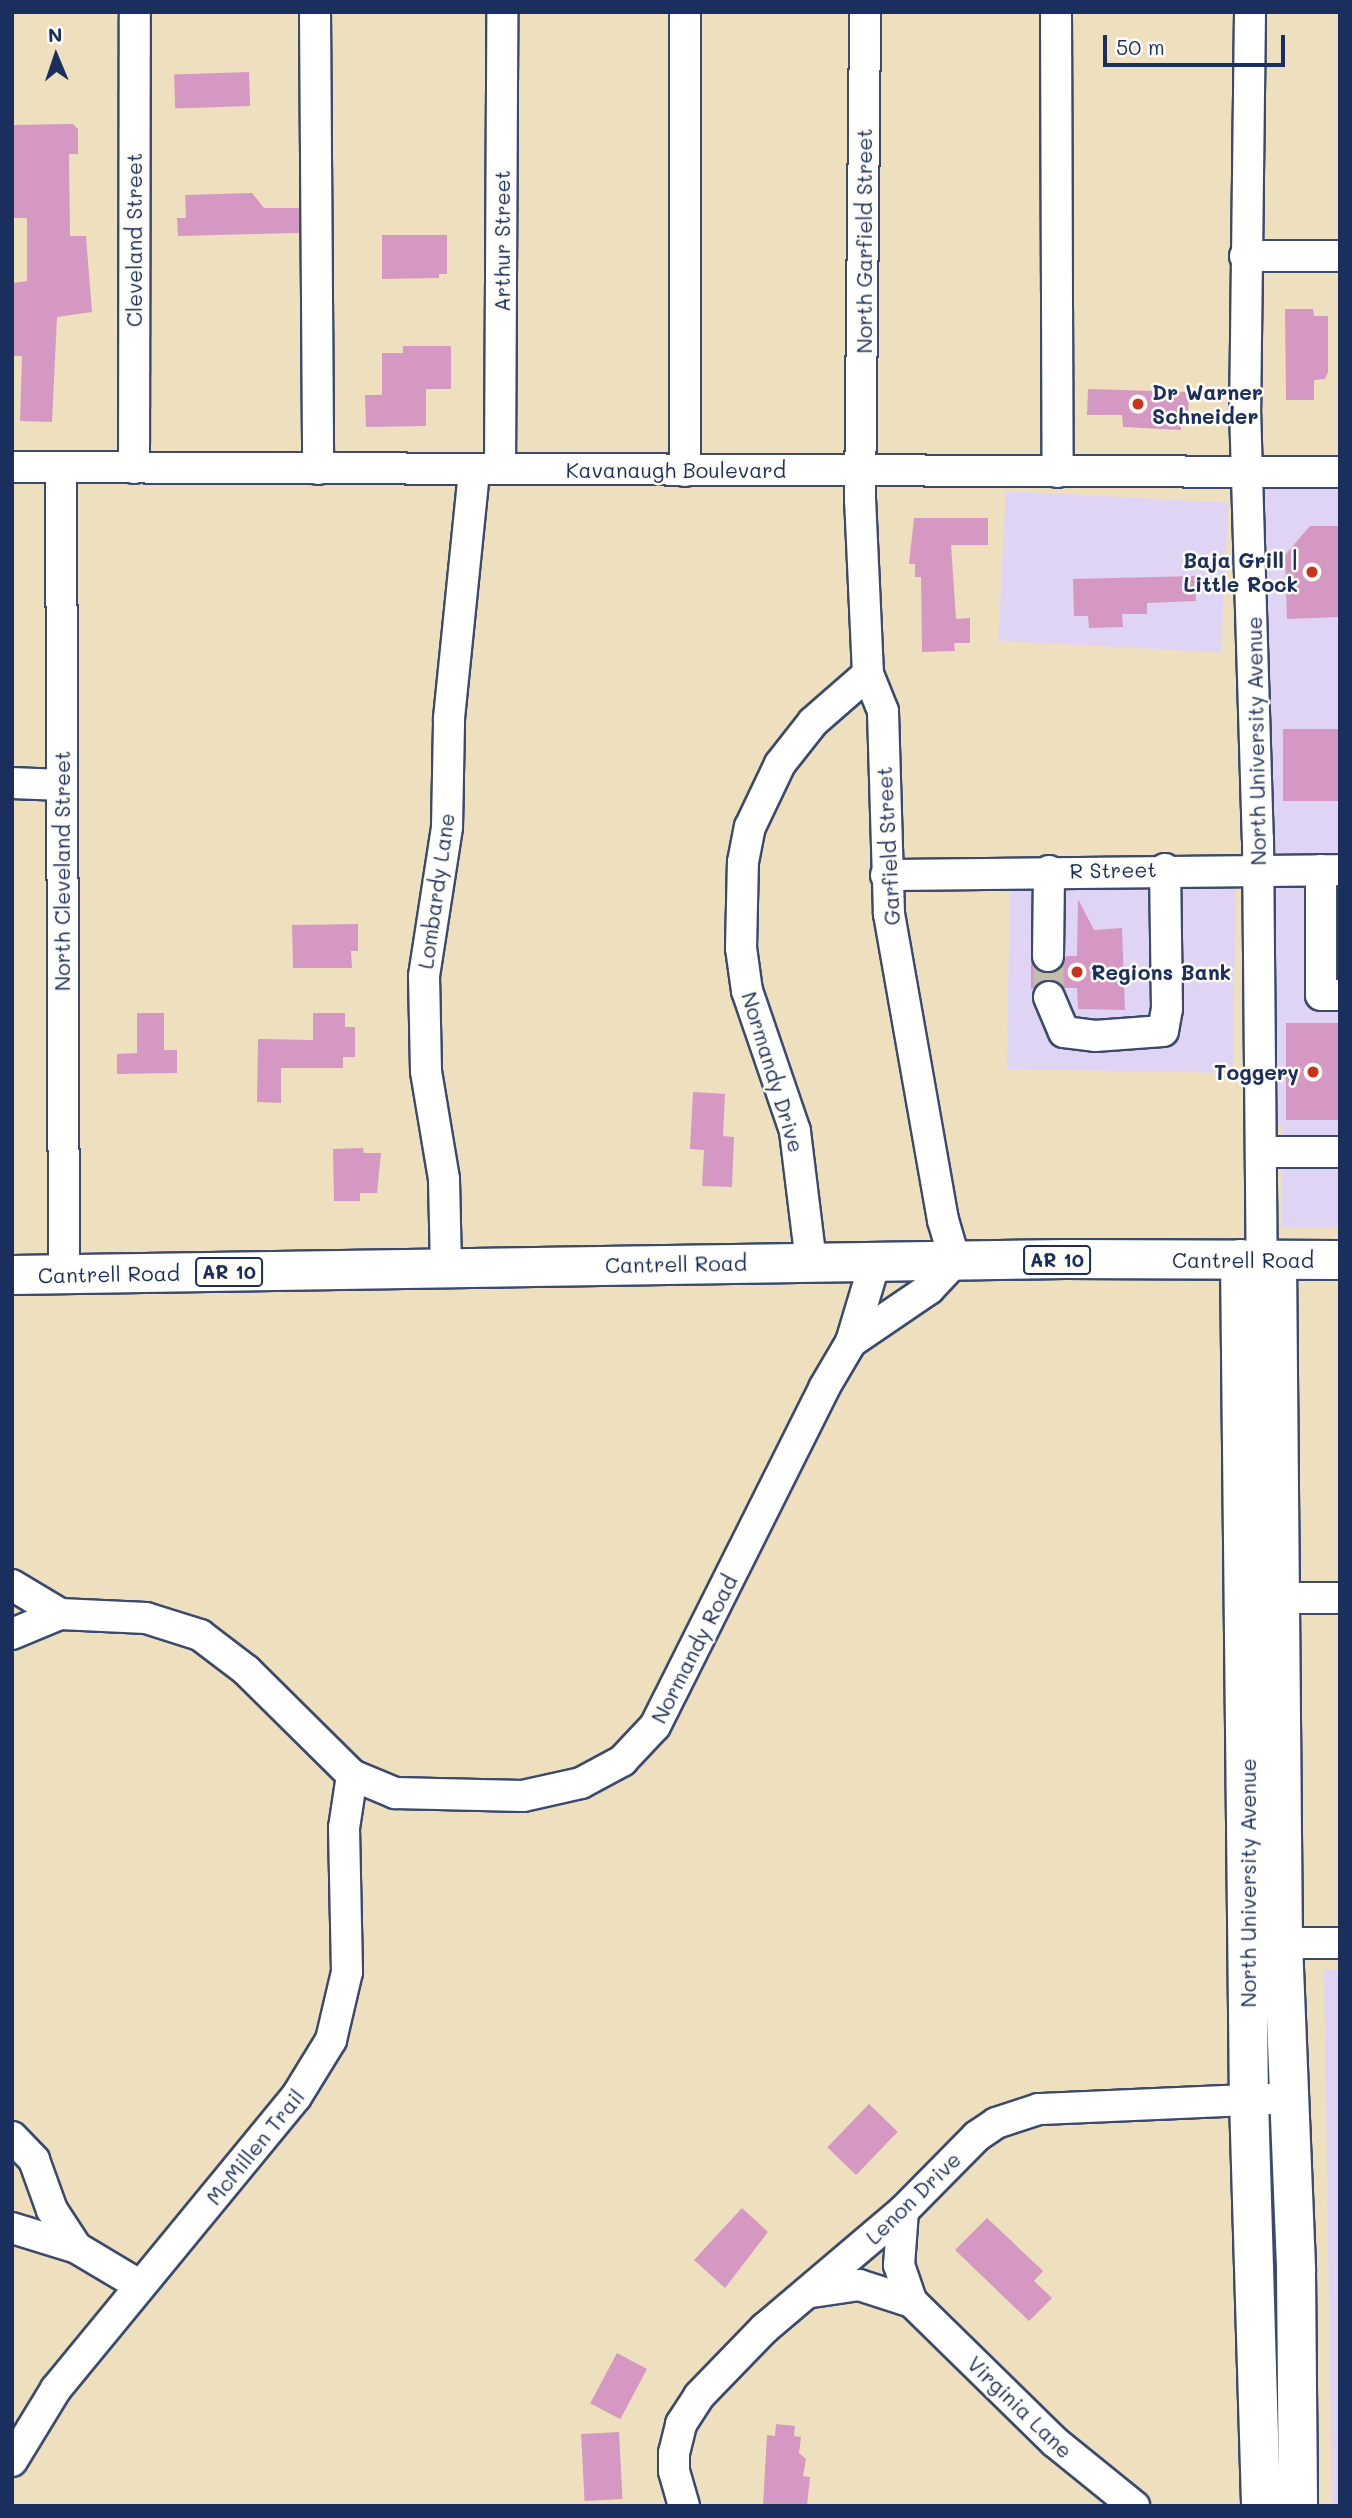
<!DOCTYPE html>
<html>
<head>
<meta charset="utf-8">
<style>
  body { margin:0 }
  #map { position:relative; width:1352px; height:2518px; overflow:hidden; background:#eee0bf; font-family:Mali,sans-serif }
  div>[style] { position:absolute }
  .built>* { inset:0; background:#e0d4f4; transform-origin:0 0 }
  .building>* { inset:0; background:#d598c2; transform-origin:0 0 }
  .minor-tunnel>* { height:30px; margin-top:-15px; transform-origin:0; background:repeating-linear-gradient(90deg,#c4bdac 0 30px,transparent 0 45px) }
  .roads { filter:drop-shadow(2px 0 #3b4a6d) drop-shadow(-2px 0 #3b4a6d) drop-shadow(0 2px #3b4a6d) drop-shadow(0 -2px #3b4a6d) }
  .minor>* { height:30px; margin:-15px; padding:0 15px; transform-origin:15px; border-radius:15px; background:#fff }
  .major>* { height:38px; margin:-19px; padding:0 19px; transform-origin:19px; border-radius:19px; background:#fff }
  .dots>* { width:19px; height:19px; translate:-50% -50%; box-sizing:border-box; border:4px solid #fdfcf7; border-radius:50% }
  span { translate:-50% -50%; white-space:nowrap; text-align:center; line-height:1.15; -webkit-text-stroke:5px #fdfcf7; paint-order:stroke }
  .shield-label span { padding:2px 5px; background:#fdfcf7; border:2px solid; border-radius:5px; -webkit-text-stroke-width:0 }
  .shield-label { font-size:19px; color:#1b2f5e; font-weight:700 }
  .street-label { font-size:21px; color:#1b2f5e }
  .poi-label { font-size:21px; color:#1b2f5e; font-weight:700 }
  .left { translate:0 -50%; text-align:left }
  .right { translate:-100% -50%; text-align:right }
  .frame { position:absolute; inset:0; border:14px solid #1b2f5e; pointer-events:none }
  .north { position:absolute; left:21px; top:21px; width:70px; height:70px; -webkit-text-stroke:5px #fdfcf7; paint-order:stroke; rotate:358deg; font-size:19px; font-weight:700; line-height:28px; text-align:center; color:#1b2f5e }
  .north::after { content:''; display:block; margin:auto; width:24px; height:32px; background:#1b2f5e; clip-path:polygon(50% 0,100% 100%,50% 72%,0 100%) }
  .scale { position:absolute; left:1103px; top:35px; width:182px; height:32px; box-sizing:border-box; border:4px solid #1b2f5e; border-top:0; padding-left:9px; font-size:21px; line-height:24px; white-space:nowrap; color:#1b2f5e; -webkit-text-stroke:5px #fdfcf7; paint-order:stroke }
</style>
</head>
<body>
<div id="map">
  <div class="built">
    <i style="clip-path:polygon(1250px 472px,1340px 472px,1340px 1227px,1281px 1227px,1281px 1126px,1261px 1125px)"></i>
    <i style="left:1006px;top:491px;width:223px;height:150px;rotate:3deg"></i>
    <i style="left:1010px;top:884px;width:226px;height:185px;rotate:1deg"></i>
    <i style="clip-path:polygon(1324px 1970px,1340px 1970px,1340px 2506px,1332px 2506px)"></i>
  </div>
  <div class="building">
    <i style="left:249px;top:72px;width:34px;height:75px;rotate:88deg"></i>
    <i style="clip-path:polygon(73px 124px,78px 129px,78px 154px,69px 154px,70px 236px,86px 236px,92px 312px,57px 317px,52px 422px,20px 421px,22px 356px,12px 356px,12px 283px,27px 281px,27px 218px,12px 218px,12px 125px)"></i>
    <i style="clip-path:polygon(252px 193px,264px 208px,299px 208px,299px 233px,178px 236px,177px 218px,186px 218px,185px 195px)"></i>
    <i style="clip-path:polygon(382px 235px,447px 235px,447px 274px,439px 274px,439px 278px,382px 279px)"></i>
    <i style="clip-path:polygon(1285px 309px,1313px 309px,1314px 316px,1328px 316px,1328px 372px,1325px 379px,1314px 380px,1314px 400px,1286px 400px)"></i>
    <i style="clip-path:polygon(403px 346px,451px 346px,451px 389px,426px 389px,426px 426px,366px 427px,365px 395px,382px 395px,382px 353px,403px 353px)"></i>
    <i style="clip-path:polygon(1088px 389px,1189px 392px,1188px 416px,1181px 417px,1181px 430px,1123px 427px,1122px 415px,1087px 415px)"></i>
    <i style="clip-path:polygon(914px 518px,988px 518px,988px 545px,951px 545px,956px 619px,970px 618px,970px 643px,954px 643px,955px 651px,922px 652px,921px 577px,915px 577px,915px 564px,909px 564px)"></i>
    <i style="clip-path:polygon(1310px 526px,1338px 526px,1340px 617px,1287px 619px,1285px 555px)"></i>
    <i style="clip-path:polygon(1195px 576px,1196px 601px,1147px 603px,1147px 614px,1122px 614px,1123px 627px,1089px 628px,1088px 616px,1074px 616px,1073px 579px)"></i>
    <i style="left:1283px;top:729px;width:57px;height:72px"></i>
    <i style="clip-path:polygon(1078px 899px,1094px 930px,1122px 928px,1125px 1010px,1078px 1009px,1077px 988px,1064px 988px,1052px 980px,1031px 989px,1031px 957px,1039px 971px,1048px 973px,1063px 965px,1066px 956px,1077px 956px)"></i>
    <i style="clip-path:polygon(358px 924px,358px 951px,351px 951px,352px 968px,293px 968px,292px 925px)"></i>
    <i style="clip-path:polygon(137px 1013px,164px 1013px,164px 1050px,177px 1050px,177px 1073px,117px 1074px,117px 1054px,137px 1053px)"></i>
    <i style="clip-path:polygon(313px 1013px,345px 1013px,345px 1027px,355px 1027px,355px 1057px,343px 1057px,343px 1068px,281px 1068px,281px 1103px,257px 1102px,258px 1039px,313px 1040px)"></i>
    <i style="left:1286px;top:1023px;width:54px;height:97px"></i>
    <i style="clip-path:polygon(693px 1092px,725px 1094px,723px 1136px,734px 1137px,732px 1187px,702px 1186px,704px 1150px,690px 1149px)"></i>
    <i style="clip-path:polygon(363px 1148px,364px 1153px,381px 1153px,377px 1193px,360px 1193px,360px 1201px,334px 1201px,333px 1149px)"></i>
    <i style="left:869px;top:2104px;width:40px;height:60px;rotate:44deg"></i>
    <i style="clip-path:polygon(742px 2208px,768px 2232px,725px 2288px,694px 2260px)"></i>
    <i style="clip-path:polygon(987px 2218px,1043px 2271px,1034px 2281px,1052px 2298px,1029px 2321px,955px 2250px)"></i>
    <i style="left:617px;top:2353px;width:34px;height:57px;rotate:28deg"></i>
    <i style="clip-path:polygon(776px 2424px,795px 2426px,794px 2436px,801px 2437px,799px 2453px,806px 2459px,803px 2476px,810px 2477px,807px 2506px,763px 2506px,767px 2435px,775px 2436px)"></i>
    <i style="left:619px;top:2432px;width:67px;height:38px;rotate:87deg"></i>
  </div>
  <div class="minor-tunnel">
    <i style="left:1048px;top:956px;width:41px;rotate:88.6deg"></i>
  </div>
  <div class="roads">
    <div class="minor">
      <i style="left:315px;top:12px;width:457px;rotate:89.6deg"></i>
      <i style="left:685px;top:12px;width:459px;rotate:90deg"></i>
      <i style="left:1056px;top:12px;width:460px;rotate:89.8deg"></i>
      <i style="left:1250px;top:12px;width:396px;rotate:90.7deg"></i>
      <i style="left:1245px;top:408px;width:431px;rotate:88.3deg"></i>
      <i style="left:1258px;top:839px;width:420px;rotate:89.5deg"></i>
      <i style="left:1245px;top:256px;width:95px"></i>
      <i style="left:12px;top:467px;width:1328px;rotate:0.22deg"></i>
      <i style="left:61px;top:467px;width:808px;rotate:89.79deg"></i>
      <i style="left:134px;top:468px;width:456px;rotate:-89.9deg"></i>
      <i style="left:500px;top:469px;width:457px;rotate:-89.7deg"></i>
      <i style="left:12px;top:783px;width:49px;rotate:2.3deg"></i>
      <i style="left:1321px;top:870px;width:125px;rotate:90deg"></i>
      <i style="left:1321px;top:995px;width:19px"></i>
      <i style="left:886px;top:875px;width:454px;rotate:-0.6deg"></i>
      <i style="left:1048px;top:956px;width:85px;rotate:-89.3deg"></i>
      <i style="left:1049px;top:997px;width:38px;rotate:67deg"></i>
      <i style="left:1064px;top:1032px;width:31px;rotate:7deg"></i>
      <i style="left:1095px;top:1036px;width:68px;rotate:-4.2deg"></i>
      <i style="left:1163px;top:1031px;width:22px;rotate:-80deg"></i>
      <i style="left:1167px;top:1009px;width:140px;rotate:-90.8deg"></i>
      <i style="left:1261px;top:1152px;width:79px"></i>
      <i style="left:811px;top:1262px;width:132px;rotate:-97deg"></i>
      <i style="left:795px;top:1131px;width:148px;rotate:-108.9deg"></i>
      <i style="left:747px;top:991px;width:43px;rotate:-97.9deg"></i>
      <i style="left:741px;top:948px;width:86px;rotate:-88.7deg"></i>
      <i style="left:743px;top:862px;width:36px;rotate:-79deg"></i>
      <i style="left:750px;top:827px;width:70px;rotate:-64.5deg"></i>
      <i style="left:780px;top:764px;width:53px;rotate:-51.8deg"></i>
      <i style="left:813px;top:722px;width:73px;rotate:-41.1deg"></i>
      <i style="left:446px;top:1268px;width:89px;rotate:-91.3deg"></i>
      <i style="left:444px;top:1179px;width:109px;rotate:-99.5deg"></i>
      <i style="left:426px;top:1071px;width:95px;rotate:-91.2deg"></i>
      <i style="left:424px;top:976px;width:151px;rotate:-81.2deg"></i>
      <i style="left:447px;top:827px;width:109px;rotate:-88.9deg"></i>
      <i style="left:449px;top:718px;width:248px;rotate:-84.2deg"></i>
      <i style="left:851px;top:1342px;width:94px;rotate:-34.2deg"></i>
      <i style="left:929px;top:1289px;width:38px;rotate:-47deg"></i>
      <i style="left:955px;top:1261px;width:43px;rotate:-106.3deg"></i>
      <i style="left:943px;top:1220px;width:311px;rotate:-100deg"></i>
      <i style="left:889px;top:914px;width:203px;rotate:-91.7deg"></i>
      <i style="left:883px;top:711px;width:40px;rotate:-112deg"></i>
      <i style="left:868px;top:674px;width:173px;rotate:-92.6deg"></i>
      <i style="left:860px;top:501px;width:489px;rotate:-89.4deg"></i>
      <i style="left:12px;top:1585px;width:56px;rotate:31.1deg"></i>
      <i style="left:60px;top:1614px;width:86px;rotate:2.7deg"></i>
      <i style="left:146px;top:1618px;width:57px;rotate:17.5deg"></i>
      <i style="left:200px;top:1635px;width:58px;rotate:37.3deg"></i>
      <i style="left:246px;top:1670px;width:149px;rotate:44.7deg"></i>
      <i style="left:352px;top:1775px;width:47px;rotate:22.7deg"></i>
      <i style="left:395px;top:1793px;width:128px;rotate:1.3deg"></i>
      <i style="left:523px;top:1796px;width:59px;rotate:-12.6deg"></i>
      <i style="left:581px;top:1783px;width:47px;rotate:-28.2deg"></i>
      <i style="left:622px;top:1761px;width:48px;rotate:-46.7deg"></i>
      <i style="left:655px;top:1726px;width:378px;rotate:-63.4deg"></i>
      <i style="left:824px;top:1388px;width:53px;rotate:-59.6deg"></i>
      <i style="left:851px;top:1342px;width:84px;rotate:-73.3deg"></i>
      <i style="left:1280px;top:1598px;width:60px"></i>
      <i style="left:12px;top:1634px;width:52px;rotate:-22.6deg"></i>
      <i style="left:1283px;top:1943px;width:57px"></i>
      <i style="left:12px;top:2137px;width:32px;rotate:46deg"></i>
      <i style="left:34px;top:2160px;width:53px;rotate:70.2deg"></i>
      <i style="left:52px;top:2210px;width:45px;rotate:56.7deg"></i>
      <i style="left:77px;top:2248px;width:68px;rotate:-162.9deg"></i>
      <i style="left:903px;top:2211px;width:54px;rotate:94.2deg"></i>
      <i style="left:899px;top:2265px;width:39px;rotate:71deg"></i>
      <i style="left:77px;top:2248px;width:72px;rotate:30.8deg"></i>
      <i style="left:812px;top:2292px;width:48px;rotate:-8.5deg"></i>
      <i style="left:859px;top:2285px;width:56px;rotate:17.8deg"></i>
      <i style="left:912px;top:2302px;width:200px;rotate:44.4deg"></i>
      <i style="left:1055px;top:2442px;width:102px;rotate:39deg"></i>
      <i style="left:12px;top:2461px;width:84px;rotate:-58.6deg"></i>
      <i style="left:56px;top:2389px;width:378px;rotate:-50.6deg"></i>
      <i style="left:296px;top:2097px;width:67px;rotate:-58.4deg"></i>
      <i style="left:331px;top:2040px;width:70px;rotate:-76.8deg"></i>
      <i style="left:347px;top:1972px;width:144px;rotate:-91.2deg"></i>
      <i style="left:344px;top:1828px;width:54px;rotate:-81.4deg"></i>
      <i style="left:684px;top:2506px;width:36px;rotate:-106deg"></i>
      <i style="left:674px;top:2471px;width:18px;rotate:-90deg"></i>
      <i style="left:674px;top:2453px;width:30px;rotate:-76deg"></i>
      <i style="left:681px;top:2424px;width:33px;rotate:-57deg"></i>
      <i style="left:699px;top:2396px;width:95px;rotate:-45.9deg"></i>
      <i style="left:765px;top:2328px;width:181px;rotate:-40.3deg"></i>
      <i style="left:903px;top:2211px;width:105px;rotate:-45.4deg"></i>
      <i style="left:977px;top:2136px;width:23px;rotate:-34deg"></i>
      <i style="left:996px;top:2123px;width:45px;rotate:-18deg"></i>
      <i style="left:1039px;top:2109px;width:251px;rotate:-2.5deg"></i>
    </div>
    <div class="major">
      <i style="left:1240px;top:1259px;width:840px;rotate:89.39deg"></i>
      <i style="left:1249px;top:2099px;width:407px;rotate:88.3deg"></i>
      <i style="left:1277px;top:1260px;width:683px;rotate:89.5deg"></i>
      <i style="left:1283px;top:1943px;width:328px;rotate:87.7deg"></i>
      <i style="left:1296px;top:2271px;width:235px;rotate:89.5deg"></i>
      <i style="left:12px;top:1275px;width:1053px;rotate:-0.87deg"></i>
      <i style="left:1065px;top:1259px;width:275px;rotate:0.2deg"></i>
    </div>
  </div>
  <div class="dots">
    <i style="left:1138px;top:404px;background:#c8321e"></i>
    <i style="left:1312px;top:572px;background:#c8321e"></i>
    <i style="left:1077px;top:972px;background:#c8321e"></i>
    <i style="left:1313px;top:1072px;background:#c8321e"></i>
  </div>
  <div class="shield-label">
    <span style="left:1057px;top:1260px">AR 10</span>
    <span style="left:229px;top:1272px">AR 10</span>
  </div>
  <div class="street-label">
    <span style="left:134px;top:240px;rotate:-90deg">Cleveland Street</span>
    <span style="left:502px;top:241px;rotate:-90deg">Arthur Street</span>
    <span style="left:864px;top:241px;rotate:-90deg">North Garfield Street</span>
    <span style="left:676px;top:470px">Kavanaugh Boulevard</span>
    <span style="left:1256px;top:741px;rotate:-91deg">North University Avenue</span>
    <span style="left:888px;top:846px;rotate:-93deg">Garfield Street</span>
    <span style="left:1113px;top:870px;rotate:-1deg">R Street</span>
    <span style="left:62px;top:871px;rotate:-90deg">North Cleveland Street</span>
    <span style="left:436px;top:891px;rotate:-82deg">Lombardy Lane</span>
    <span style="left:773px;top:1072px;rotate:73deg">Normandy Drive</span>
    <span style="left:1243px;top:1260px">Cantrell Road</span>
    <span style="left:676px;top:1264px;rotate:-1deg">Cantrell Road</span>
    <span style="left:109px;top:1274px;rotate:-1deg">Cantrell Road</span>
    <span style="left:694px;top:1649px;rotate:-63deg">Normandy Road</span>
    <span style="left:1248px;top:1883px;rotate:-90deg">North University Avenue</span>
    <span style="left:255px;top:2147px;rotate:-51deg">McMillen Trail</span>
    <span style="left:913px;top:2198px;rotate:-44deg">Lenon Drive</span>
    <span style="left:1020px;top:2407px;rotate:44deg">Virginia Lane</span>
  </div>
  <div class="poi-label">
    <span class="left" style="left:1152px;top:404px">Dr Warner<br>Schneider</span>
    <span class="right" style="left:1298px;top:572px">Baja Grill |<br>Little Rock</span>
    <span class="left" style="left:1091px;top:972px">Regions Bank</span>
    <span class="right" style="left:1299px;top:1072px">Toggery</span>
  </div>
  <div class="frame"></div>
  <div class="north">N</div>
  <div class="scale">50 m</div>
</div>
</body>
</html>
